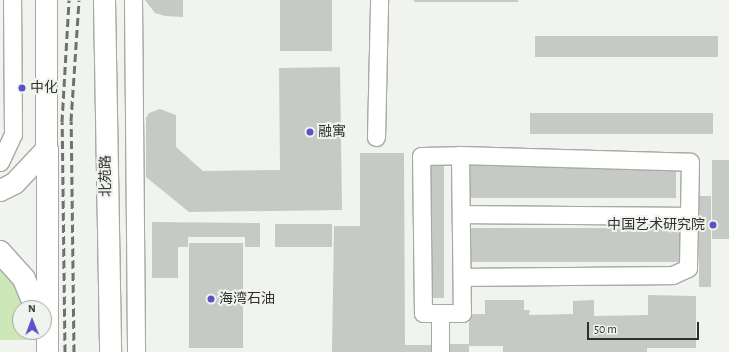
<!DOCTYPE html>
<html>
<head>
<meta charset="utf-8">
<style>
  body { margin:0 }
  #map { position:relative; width:729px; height:352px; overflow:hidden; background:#f1f4ee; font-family:"Alegreya Sans","Noto Sans SC",sans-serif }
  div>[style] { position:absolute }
  .green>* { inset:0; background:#cde7b9 }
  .building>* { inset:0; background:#c6cac4; transform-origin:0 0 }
  .roads { filter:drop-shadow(1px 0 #a7aaa4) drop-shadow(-1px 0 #a7aaa4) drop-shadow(0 1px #a7aaa4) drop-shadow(0 -1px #a7aaa4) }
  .minor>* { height:17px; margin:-8.5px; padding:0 8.5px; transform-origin:8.5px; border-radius:8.5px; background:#fff }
  .major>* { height:21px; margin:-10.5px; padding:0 10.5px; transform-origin:10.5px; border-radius:10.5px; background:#fff }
  .highway>* { height:22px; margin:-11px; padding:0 11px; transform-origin:11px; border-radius:11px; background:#fff }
  .rail>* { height:3px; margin-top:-1.5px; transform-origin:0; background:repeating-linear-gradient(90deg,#6f716d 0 8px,transparent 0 12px) }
  .dots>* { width:11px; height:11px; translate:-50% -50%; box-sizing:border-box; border:2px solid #f1f4ee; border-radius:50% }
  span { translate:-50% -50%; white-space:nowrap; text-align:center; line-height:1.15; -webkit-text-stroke:4px #f1f4ee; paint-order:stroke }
  .poi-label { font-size:14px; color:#2f302e }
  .left { translate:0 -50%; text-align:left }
  .right { translate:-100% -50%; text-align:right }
  .street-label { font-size:14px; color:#2f302e }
  .north { position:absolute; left:12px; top:300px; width:40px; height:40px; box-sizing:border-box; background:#f1f4ee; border:1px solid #a3a6a1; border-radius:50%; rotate:359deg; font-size:11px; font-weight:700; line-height:16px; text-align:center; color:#2f302e }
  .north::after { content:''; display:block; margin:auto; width:14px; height:18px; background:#5c51c9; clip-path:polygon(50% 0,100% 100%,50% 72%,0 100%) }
  .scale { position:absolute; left:587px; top:322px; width:112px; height:18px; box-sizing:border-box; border:2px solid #2f302e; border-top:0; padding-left:5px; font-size:12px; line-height:14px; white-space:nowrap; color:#2f302e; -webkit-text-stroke:3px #f1f4ee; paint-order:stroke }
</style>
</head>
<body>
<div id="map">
  <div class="green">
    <i style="clip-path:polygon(0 259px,28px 308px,20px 308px,20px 332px,27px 332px,27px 340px,0 340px)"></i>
  </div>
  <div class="building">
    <i style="clip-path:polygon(145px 0,183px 0,183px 17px,165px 16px,155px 13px)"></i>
    <i style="left:280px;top:0;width:52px;height:51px"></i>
    <i style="left:414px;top:0;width:104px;height:2px"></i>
    <i style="left:535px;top:36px;width:183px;height:21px"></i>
    <i style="clip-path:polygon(340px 67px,342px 210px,189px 212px,146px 177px,146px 118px,149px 113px,160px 109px,176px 115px,176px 147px,203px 171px,280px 170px,279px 68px)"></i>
    <i style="left:530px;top:113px;width:183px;height:21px"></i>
    <i style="clip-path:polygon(360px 153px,404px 153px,405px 345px,432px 345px,433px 352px,332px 352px,334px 226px,360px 226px)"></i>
    <i style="left:712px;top:160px;width:17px;height:79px"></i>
    <i style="left:431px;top:162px;width:13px;height:136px"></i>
    <i style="left:466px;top:163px;width:210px;height:35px"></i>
    <i style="left:699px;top:196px;width:12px;height:91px"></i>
    <i style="clip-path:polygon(152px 222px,260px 223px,260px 247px,245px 247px,245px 237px,188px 237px,188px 247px,178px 247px,178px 278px,152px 278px)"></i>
    <i style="left:275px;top:224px;width:57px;height:23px"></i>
    <i style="left:471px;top:228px;width:209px;height:34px"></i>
    <i style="left:189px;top:243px;width:54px;height:105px"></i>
    <i style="clip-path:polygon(648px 295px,696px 296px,696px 348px,647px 348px,647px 352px,503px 352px,503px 346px,469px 346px,469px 352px,450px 352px,450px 344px,469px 344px,469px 314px,485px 314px,485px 300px,524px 300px,524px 310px,530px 310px,529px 315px,573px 314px,573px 301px,594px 300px,594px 316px,648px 315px)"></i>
  </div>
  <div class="roads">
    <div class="minor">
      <i style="left:133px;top:0;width:352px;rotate:89.5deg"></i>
      <i style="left:376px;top:137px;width:137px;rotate:-88.7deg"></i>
      <i style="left:460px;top:155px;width:230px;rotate:1.7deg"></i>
      <i style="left:690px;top:162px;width:106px;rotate:91.1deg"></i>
      <i style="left:688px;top:268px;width:17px;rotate:156deg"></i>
      <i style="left:672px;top:275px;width:210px;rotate:179.5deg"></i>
      <i style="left:460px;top:155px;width:158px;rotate:89.3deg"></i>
      <i style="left:462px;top:313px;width:39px;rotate:180deg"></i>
      <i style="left:423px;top:313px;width:157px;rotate:-90.7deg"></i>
      <i style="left:421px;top:156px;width:39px;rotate:-1deg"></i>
      <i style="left:0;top:162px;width:31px;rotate:-65deg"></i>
      <i style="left:13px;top:134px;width:134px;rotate:-90.4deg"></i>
      <i style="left:461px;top:214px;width:228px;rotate:0.5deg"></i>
      <i style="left:440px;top:313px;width:39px;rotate:90deg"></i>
    </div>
    <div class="major">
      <i style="left:46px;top:0;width:352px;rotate:89.8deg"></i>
      <i style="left:104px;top:0;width:352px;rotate:89deg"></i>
      <i style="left:0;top:190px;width:16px;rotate:-27deg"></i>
      <i style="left:14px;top:183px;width:48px;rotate:-46.7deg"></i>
    </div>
    <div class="highway">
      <i style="left:0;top:252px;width:36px;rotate:48deg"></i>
      <i style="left:24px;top:279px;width:31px;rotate:68deg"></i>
      <i style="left:44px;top:325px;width:7px;rotate:63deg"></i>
    </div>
  </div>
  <div class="rail">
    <i style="left:65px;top:352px;width:230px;rotate:-90.7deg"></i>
    <i style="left:62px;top:122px;width:122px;rotate:-86.7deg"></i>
    <i style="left:74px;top:352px;width:231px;rotate:-90.7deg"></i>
    <i style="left:71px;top:121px;width:121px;rotate:-86.2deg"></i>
  </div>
  <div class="dots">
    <i style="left:22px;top:88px;background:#5c51c9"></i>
    <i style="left:310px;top:132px;background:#5c51c9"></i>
    <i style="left:713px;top:225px;background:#5c51c9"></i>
    <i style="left:211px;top:299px;background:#5c51c9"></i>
  </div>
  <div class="poi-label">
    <span class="left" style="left:30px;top:88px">中化</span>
    <span class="left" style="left:318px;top:132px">融寓</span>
    <span class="right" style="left:705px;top:225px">中国艺术研究院</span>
    <span class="left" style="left:219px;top:299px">海湾石油</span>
  </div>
  <div class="street-label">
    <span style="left:106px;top:176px;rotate:-91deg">北苑路</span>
  </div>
  <div class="north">N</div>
  <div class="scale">50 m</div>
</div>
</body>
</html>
